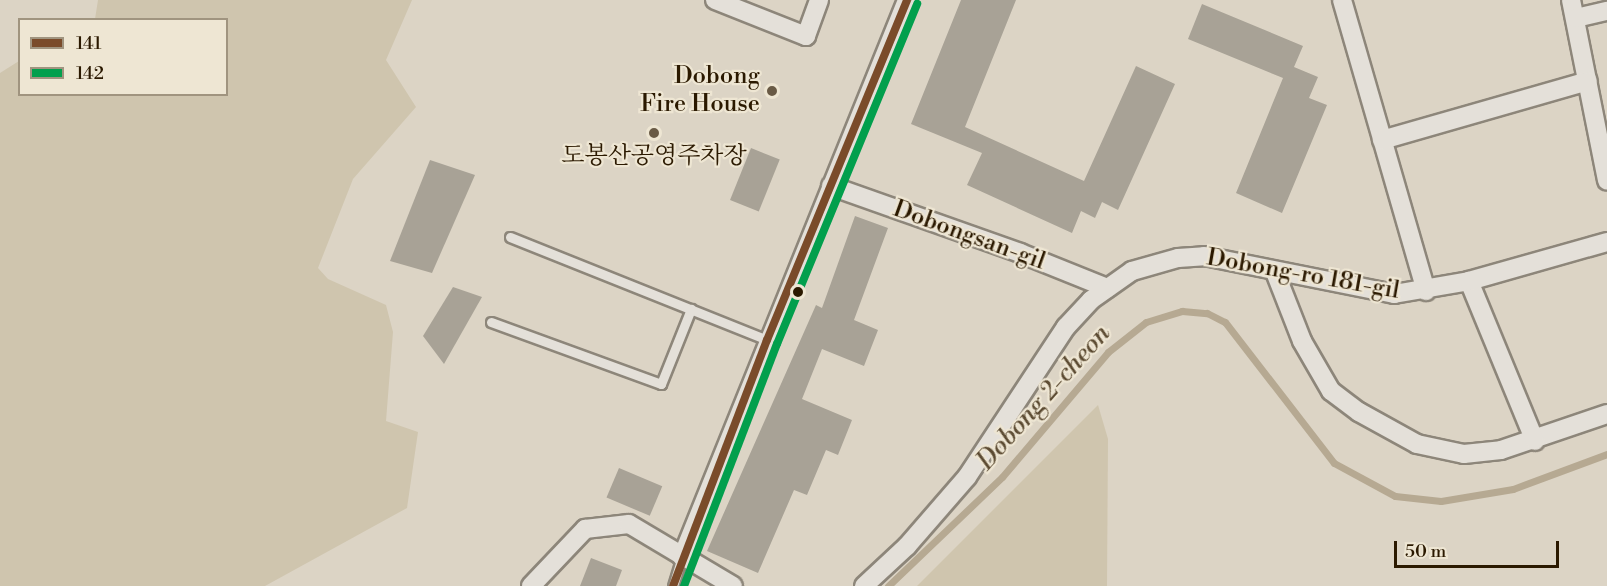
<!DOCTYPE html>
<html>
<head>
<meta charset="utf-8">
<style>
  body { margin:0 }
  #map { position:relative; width:1607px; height:586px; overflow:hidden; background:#dcd4c5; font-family:"Libre Bodoni","Noto Serif KR",serif }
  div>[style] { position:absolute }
  .green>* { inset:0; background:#cfc5ae }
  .stream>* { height:7px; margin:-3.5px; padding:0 3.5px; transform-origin:3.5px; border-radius:3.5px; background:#b6a992 }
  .building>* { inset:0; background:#a8a296; transform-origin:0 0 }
  .roads { filter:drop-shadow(2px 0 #8d867a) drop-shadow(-2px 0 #8d867a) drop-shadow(0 2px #8d867a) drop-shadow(0 -2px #8d867a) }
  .lane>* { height:9px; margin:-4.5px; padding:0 4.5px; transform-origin:4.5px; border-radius:4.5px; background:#e4e0d9 }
  .street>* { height:18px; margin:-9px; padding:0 9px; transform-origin:9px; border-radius:9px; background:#e4e0d9 }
  .bus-1>* { height:8px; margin:-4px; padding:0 4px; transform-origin:4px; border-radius:4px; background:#7a4b2a }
  .bus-2>* { height:8px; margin:-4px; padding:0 4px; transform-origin:4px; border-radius:4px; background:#029f4d }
  .dots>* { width:16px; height:16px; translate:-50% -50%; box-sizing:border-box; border:3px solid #eee6d3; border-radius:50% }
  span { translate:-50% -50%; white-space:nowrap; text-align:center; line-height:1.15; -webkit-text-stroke:4.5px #eee6d3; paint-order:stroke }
  .poi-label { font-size:24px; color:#2b1900 }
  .right { translate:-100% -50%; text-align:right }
  .street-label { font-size:24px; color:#2b1900 }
  .water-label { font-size:26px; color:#5c4b32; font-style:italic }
  .legend { position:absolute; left:18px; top:18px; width:210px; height:78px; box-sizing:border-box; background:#eee6d3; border:2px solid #a0947f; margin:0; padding:8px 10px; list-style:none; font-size:18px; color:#2b1900 }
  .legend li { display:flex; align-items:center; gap:12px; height:30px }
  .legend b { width:30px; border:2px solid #a0947f }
  .scale { position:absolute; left:1394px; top:541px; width:165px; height:27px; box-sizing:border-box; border:3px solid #2b1900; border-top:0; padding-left:8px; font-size:18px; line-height:21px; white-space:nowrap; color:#2b1900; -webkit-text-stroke:4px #eee6d3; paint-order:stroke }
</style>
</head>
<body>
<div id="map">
  <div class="green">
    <i style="clip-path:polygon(98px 0,412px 0,386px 60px,416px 107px,353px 179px,318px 268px,328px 279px,386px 305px,393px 332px,386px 421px,418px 432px,407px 508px,265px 586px,0 586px,0 73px,19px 61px,20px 94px,226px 94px,226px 20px,95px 19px)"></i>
    <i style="clip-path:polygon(1098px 405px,1108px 439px,1107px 586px,917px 586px)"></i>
  </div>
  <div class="stream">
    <i style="left:888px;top:586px;width:158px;rotate:-43.7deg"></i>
    <i style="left:1002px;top:477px;width:164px;rotate:-49.7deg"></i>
    <i style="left:1108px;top:352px;width:48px;rotate:-38.3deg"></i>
    <i style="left:1146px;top:322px;width:38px;rotate:-17deg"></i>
    <i style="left:1182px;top:311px;width:25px;rotate:5deg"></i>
    <i style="left:1207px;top:313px;width:20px;rotate:27deg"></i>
    <i style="left:1225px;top:322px;width:178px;rotate:52.3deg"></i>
    <i style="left:1334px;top:463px;width:69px;rotate:28.4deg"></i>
    <i style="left:1395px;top:496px;width:46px;rotate:6.2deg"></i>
    <i style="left:1441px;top:501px;width:73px;rotate:-9.5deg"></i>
    <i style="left:1513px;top:489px;width:100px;rotate:-20.4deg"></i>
  </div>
  <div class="building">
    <i style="clip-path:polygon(961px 0,1016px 0,965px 127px,1084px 181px,1136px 66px,1175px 84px,1118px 210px,1102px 202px,1095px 218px,1081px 211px,1072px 233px,967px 185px,982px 153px,911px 124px)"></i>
    <i style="clip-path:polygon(1202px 4px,1303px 46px,1294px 67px,1318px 77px,1309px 98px,1327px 105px,1282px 213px,1236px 193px,1283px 78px,1188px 39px)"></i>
    <i style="left:751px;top:148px;width:31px;height:56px;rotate:22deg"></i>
    <i style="clip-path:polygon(430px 160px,475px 175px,432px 273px,390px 261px)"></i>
    <i style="clip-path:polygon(855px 216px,888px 228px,854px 320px,878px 330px,864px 366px,822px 349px,802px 399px,852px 420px,838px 455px,826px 450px,807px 495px,794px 490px,758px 573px,707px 551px,816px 305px,822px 308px)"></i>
    <i style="clip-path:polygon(453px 287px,482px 297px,444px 364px,423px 336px)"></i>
    <i style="left:619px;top:468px;width:47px;height:32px;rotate:23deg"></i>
    <i style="clip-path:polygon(591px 558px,622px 570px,616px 586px,580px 586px)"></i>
  </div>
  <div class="roads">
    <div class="lane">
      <i style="left:510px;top:237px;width:277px;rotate:21.8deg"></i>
      <i style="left:491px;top:322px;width:181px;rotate:20deg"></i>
      <i style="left:661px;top:384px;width:81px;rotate:-68.2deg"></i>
      <i style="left:673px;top:586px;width:30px;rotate:-73deg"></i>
    </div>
    <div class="street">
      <i style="left:715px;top:0;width:98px;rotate:21.6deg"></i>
      <i style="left:806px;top:36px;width:38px;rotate:-70deg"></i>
      <i style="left:1342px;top:0;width:303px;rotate:73.9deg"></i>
      <i style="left:1571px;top:0;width:184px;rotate:78.7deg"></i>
      <i style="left:1576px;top:18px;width:32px;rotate:-13deg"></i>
      <i style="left:1382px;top:140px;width:214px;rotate:-16deg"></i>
      <i style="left:831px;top:186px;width:201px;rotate:19.5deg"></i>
      <i style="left:1020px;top:253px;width:94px;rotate:21.9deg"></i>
      <i style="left:1275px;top:272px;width:74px;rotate:68.6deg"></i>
      <i style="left:1302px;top:341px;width:58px;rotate:59.9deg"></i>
      <i style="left:1331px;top:391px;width:35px;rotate:37deg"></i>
      <i style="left:1359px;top:412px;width:66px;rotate:28.9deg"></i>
      <i style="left:1417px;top:444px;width:48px;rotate:12deg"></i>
      <i style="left:1464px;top:454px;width:37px;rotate:-6deg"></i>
      <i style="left:1501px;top:450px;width:112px;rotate:-18.8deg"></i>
      <i style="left:1469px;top:281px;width:173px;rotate:67.6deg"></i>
      <i style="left:682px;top:557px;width:601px;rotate:-68deg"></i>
      <i style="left:531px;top:586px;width:79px;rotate:-46.5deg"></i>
      <i style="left:585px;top:529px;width:44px;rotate:-6.5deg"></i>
      <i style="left:629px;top:524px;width:121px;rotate:30.8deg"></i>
      <i style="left:864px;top:586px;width:59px;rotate:-42.9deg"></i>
      <i style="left:907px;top:546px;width:91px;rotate:-49deg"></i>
      <i style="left:967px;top:477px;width:180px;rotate:-56.6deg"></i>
      <i style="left:1066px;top:327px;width:37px;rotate:-47deg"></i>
      <i style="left:1091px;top:300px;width:50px;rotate:-35.3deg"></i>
      <i style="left:1132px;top:271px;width:48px;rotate:-15.8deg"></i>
      <i style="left:1178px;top:258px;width:26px;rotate:-4deg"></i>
      <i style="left:1204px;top:256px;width:194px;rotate:11.3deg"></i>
      <i style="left:1394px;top:294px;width:76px;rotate:-9.8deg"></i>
      <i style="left:1469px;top:281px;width:143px;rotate:-15.8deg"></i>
    </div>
  </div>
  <div class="bus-1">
    <i style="left:673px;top:586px;width:263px;rotate:-69.1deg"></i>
    <i style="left:767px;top:340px;width:368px;rotate:-67.6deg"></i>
  </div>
  <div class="bus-2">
    <i style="left:684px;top:586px;width:259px;rotate:-69deg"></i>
    <i style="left:777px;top:344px;width:368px;rotate:-67.6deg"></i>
  </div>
  <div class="dots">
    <i style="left:772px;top:91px;background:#695a45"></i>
    <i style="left:654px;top:133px;background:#695a45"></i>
    <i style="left:798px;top:292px;background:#2b1900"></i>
  </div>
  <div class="poi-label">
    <span class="right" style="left:760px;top:91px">Dobong<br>Fire House</span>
    <span style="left:654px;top:157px">도봉산공영주차장</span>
  </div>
  <div class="street-label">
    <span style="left:969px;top:236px;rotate:20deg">Dobongsan-gil</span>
    <span style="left:1303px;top:275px;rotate:10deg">Dobong-ro 181-gil</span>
  </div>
  <div class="water-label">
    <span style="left:1044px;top:398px;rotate:-48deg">Dobong 2-cheon</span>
  </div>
  <ul class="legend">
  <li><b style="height:8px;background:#7a4b2a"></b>141</li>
  <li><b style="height:8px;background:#029f4d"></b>142</li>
  </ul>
  <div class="scale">50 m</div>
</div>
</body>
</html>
